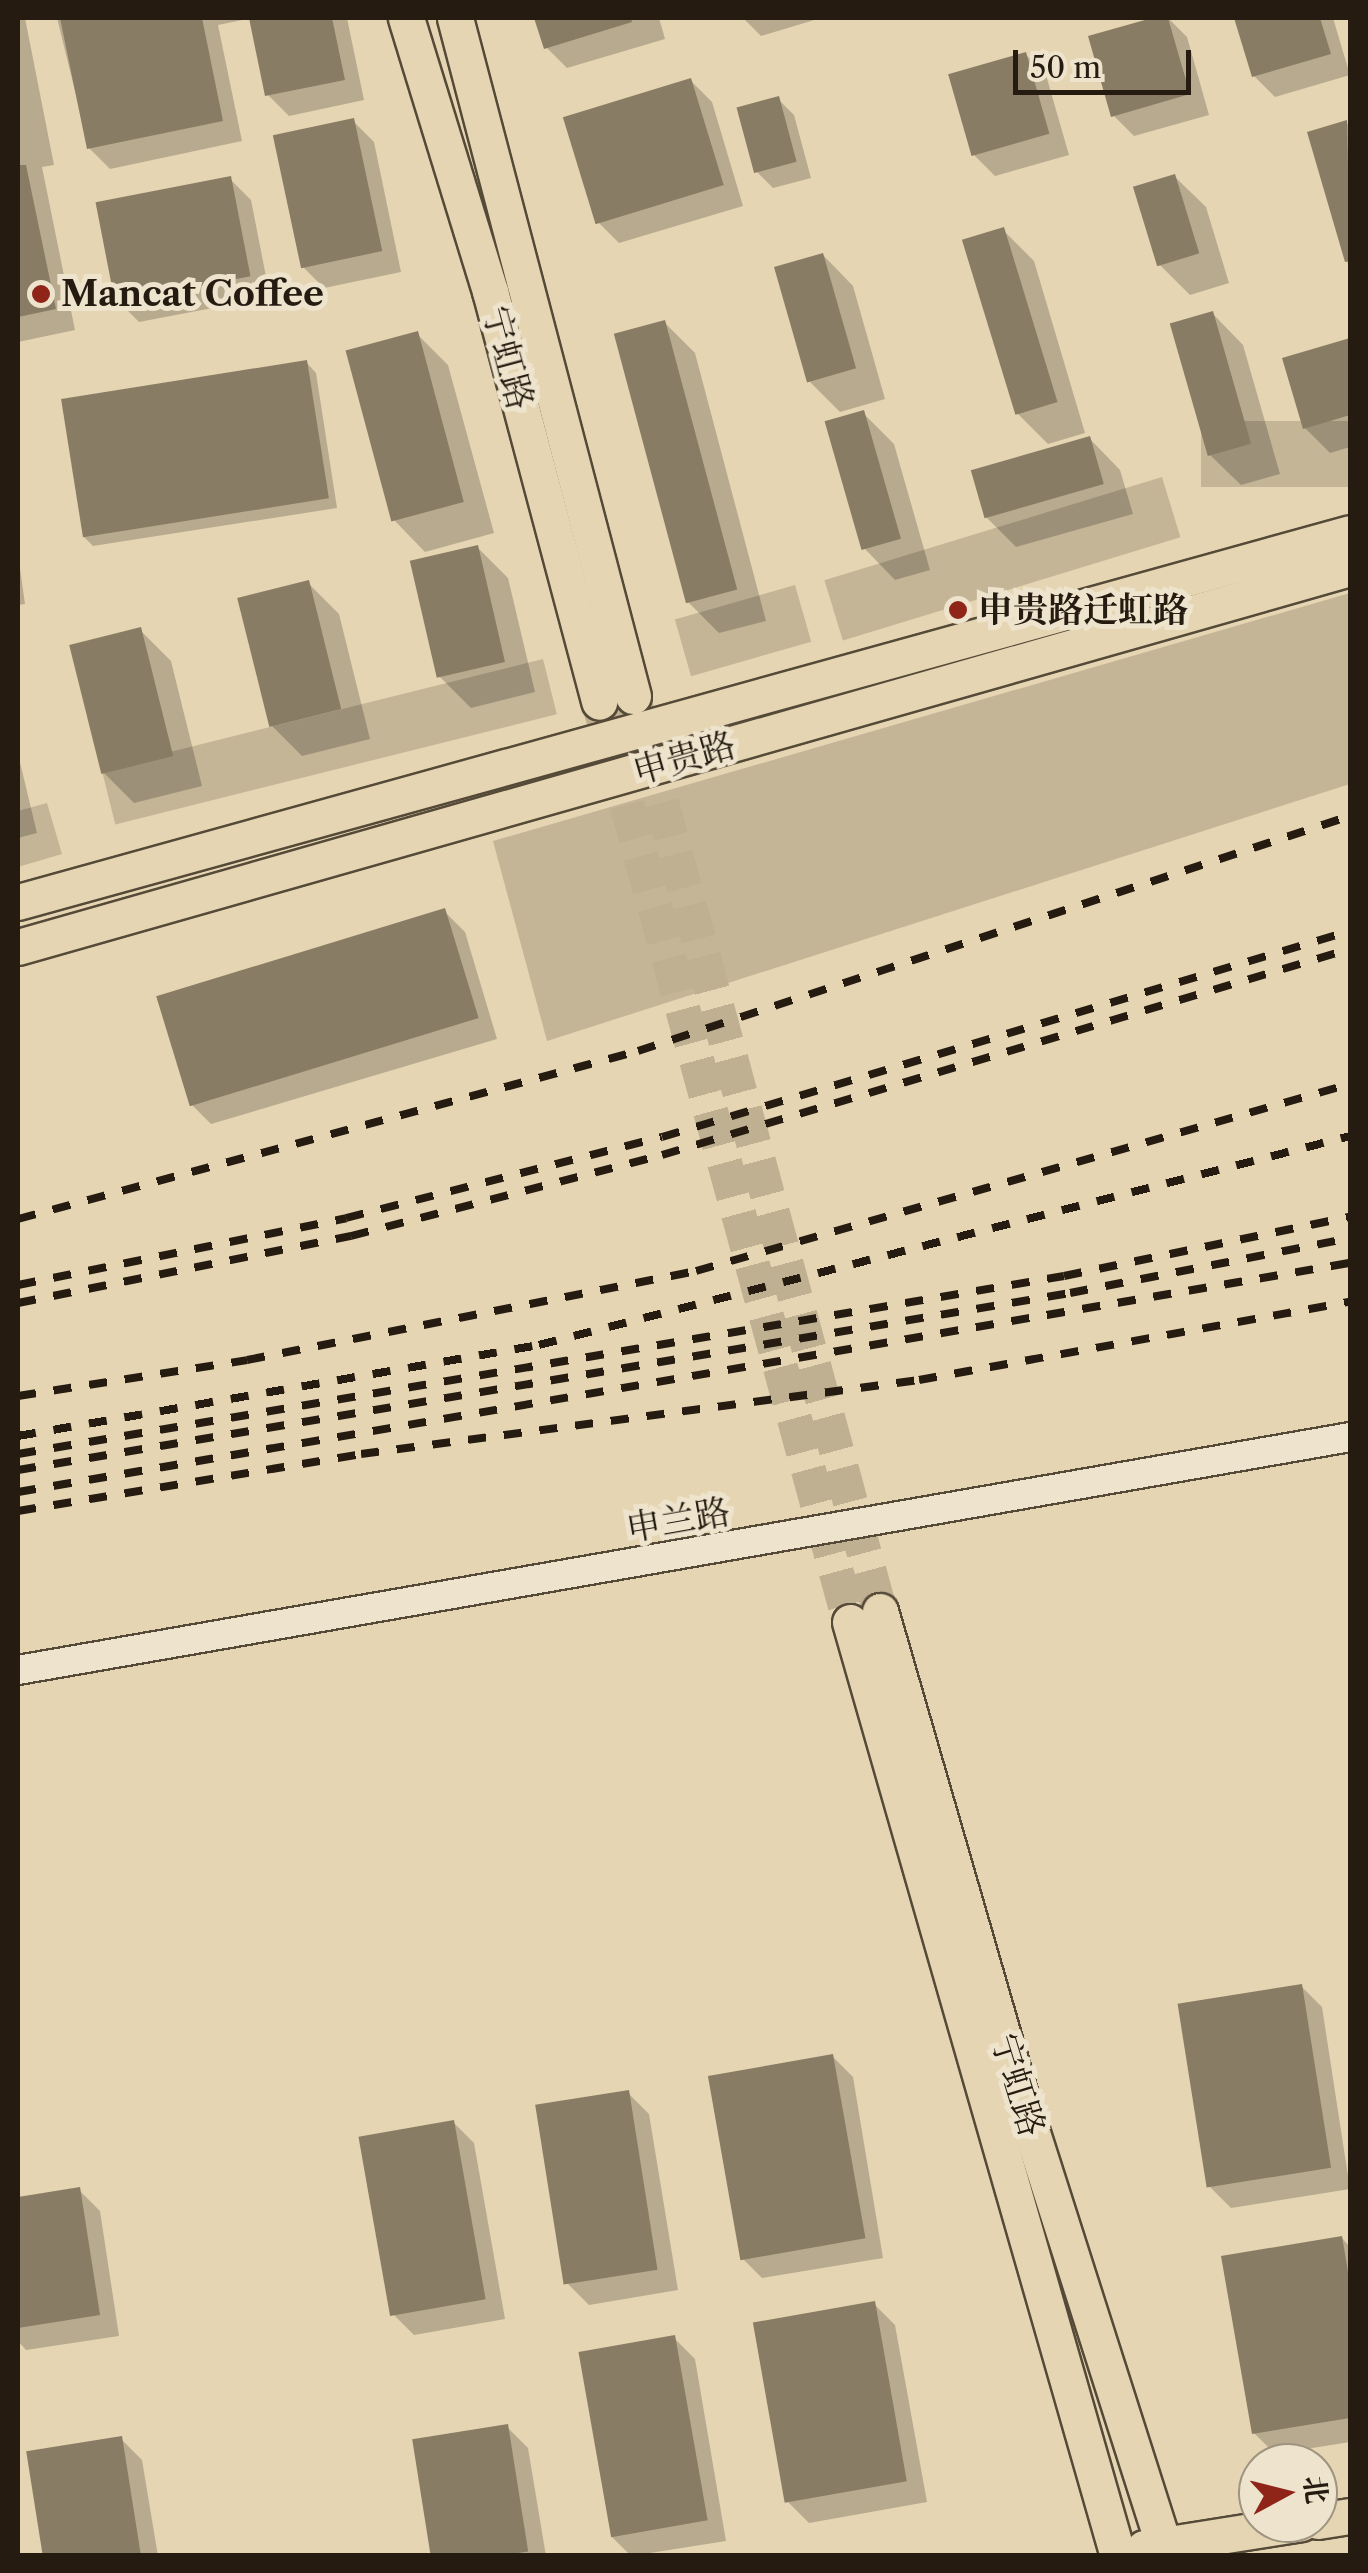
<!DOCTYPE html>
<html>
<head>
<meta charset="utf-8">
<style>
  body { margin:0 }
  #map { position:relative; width:1368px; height:2573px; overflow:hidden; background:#e5d5b2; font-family:"Libre Caslon Text","Noto Serif SC",serif }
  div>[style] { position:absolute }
  .green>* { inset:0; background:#c4b596; transform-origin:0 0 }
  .shadow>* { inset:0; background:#0003 }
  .building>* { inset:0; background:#897c64; transform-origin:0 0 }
  .major-tunnel>* { height:35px; margin-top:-17.5px; transform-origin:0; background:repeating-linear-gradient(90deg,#bfb092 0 35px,transparent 0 53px) }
  .roads { filter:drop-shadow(2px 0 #554a38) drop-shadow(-2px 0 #554a38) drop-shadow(0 2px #554a38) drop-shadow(0 -2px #554a38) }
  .minor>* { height:28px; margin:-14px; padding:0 14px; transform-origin:14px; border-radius:14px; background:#eee4cd }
  .major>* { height:35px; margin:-17.5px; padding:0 17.5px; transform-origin:17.5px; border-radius:17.5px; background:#e5d5b2 }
  .rail>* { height:8px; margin-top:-4px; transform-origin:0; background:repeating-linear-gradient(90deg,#251b10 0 18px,transparent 0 36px) }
  .dots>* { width:28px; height:28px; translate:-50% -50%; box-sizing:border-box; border:5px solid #eee4cd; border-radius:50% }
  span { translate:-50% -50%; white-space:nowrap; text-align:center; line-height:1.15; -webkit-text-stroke:10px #eee4cd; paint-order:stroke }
  .poi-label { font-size:35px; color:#251b10; font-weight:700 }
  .left { translate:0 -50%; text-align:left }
  .street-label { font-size:35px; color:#251b10 }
  .frame { position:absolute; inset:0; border:20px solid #251b10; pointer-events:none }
  .north { position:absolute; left:1238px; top:2443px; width:100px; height:100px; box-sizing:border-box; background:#eee4cd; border:2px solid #9e9481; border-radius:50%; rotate:83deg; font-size:28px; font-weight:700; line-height:40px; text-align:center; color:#251b10 }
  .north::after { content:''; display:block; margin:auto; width:35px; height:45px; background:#8f2418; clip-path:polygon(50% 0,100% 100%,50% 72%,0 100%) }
  .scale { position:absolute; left:1013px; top:50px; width:178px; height:45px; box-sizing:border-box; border:5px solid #251b10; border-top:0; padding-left:12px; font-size:30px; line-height:35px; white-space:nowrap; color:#251b10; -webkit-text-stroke:8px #eee4cd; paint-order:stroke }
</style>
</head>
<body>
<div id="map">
  <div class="green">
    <i style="left:1350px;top:421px;width:66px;height:149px;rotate:90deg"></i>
    <i style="left:1162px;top:477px;width:63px;height:353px;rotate:73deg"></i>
    <i style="left:795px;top:585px;width:59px;height:125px;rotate:74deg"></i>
    <i style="clip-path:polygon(1350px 593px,1350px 784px,547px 1041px,493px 841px)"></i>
    <i style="left:543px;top:659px;width:57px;height:455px;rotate:76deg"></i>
    <i style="clip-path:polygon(47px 803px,62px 854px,18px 867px,18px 811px)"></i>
  </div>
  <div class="shadow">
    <i style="clip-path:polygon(18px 18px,25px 18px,54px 165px,42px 167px,75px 330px,18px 342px)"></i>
    <i style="clip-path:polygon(57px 18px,347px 18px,364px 100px,289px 116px,268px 95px,252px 18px,218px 25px,242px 141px,110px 169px,89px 148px)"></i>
    <i style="clip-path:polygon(537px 18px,659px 18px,665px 39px,567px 68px,546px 47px)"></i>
    <i style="clip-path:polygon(743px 18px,821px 18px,761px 36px)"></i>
    <i style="clip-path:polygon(1168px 18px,1187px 37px,1209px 115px,1134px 136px,1113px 115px,1091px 38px)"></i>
    <i style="clip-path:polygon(1237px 18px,1333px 18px,1350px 75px,1275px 97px,1254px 76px)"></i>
    <i style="clip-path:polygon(1025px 54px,1046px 75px,1069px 155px,995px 176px,974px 155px)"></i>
    <i style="clip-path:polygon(691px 81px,712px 102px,743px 206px,619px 243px,598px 222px)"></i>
    <i style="clip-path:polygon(778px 99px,794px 115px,811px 178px,773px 188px,757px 172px)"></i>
    <i style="clip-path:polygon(353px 121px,374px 142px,401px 272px,324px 288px,303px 267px)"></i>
    <i style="clip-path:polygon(1347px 123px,1350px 127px,1350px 271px,1310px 134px)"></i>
    <i style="clip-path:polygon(1175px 177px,1206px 207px,1229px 283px,1190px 295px,1159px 264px)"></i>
    <i style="clip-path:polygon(230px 179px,251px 200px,270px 297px,139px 322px,118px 301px)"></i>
    <i style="clip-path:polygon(1003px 230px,1034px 261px,1085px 433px,1048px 444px,1017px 413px)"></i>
    <i style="clip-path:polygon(823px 255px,853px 286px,885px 399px,840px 412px,809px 381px)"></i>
    <i style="clip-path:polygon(1213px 314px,1243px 345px,1280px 474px,1241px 485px,1210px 455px)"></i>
    <i style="clip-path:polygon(664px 322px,695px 353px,766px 621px,719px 633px,688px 602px)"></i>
    <i style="clip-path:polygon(417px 334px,448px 365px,494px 533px,425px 552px,395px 521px)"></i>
    <i style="clip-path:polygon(1350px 341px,1350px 447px,1330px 453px,1305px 428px,1285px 360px)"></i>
    <i style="clip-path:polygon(306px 362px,316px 373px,337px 508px,93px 546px,83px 536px)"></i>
    <i style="clip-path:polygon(863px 413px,894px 444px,930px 570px,895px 580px,865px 549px)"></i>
    <i style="clip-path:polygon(1090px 439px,1120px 470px,1133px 514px,1016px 547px,985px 516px)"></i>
    <i style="clip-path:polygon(477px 547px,508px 578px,535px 692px,471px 708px,440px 677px)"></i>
    <i style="clip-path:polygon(18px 554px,25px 604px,18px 605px)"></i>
    <i style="clip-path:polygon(308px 583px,339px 614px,370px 739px,302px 756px,271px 725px)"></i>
    <i style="clip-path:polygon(140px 630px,171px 661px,202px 786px,134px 803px,103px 772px)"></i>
    <i style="clip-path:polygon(18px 754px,37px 833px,18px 838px)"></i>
    <i style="clip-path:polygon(444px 911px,465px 932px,497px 1039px,211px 1124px,190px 1103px)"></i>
    <i style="clip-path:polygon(1301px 1986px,1322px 2007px,1350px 2189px,1231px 2208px,1210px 2187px)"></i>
    <i style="clip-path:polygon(832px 2056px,853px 2077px,883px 2258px,762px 2278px,741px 2257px)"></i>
    <i style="clip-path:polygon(628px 2093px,649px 2114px,678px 2290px,589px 2305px,568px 2284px)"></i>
    <i style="clip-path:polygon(453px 2122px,474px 2143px,505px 2319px,414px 2335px,393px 2314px)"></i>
    <i style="clip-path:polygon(79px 2190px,100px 2211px,119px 2336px,26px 2350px,18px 2341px,18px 2199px)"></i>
    <i style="clip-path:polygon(1342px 2238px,1350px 2247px,1350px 2442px,1275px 2454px,1254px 2433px)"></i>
    <i style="clip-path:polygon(874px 2304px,895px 2325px,927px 2502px,809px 2523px,788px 2502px)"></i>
    <i style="clip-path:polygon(674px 2338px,695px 2359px,726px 2541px,631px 2556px,611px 2536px)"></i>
    <i style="clip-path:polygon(507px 2427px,528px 2448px,546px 2556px,433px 2556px)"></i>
    <i style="clip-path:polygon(121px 2439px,142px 2460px,158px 2556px,45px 2556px)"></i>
  </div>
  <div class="building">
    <i style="clip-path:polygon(60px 18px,202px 18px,223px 121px,87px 149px)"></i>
    <i style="clip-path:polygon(249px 18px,332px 18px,345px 80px,265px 96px)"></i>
    <i style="clip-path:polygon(534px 18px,631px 18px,632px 22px,544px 49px)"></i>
    <i style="clip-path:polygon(1152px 18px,1168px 18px,1190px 94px,1111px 117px,1088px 36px)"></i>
    <i style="clip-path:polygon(1234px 18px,1320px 18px,1331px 54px,1252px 77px)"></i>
    <i style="left:1026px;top:52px;width:85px;height:81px;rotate:74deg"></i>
    <i style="left:691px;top:78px;width:112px;height:134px;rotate:73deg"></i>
    <i style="left:779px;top:96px;width:68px;height:44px;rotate:75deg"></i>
    <i style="left:354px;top:118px;width:136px;height:83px;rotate:78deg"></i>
    <i style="clip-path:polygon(1347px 120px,1350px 261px,1345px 262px,1307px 132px)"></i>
    <i style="clip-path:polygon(18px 165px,26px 165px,56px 309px,18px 317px)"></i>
    <i style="left:1175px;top:174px;width:83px;height:44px;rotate:73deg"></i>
    <i style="left:231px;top:176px;width:102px;height:138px;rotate:79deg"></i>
    <i style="left:1004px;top:227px;width:183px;height:44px;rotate:73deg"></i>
    <i style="left:823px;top:253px;width:120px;height:51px;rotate:74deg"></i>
    <i style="left:1213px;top:311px;width:138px;height:45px;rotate:74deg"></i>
    <i style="left:665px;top:320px;width:279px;height:53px;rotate:75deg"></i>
    <i style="left:418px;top:331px;width:177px;height:75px;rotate:75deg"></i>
    <i style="clip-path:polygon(1350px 338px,1350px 415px,1303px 429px,1282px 358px)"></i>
    <i style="left:307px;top:360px;width:140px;height:249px;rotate:81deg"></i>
    <i style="left:864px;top:410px;width:134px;height:41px;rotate:74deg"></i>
    <i style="left:1090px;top:436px;width:50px;height:124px;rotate:74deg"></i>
    <i style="left:478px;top:545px;width:120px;height:70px;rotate:77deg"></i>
    <i style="left:309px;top:580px;width:133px;height:74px;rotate:76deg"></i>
    <i style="left:141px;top:627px;width:133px;height:74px;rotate:76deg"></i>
    <i style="left:445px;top:908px;width:115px;height:302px;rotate:73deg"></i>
    <i style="left:1302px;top:1984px;width:186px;height:126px;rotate:81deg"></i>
    <i style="left:833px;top:2054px;width:187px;height:127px;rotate:80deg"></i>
    <i style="left:629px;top:2090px;width:182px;height:95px;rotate:81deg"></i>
    <i style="left:454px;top:2120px;width:182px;height:97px;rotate:80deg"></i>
    <i style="clip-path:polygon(80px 2187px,100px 2315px,18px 2328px,18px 2197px)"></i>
    <i style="clip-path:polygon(1342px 2236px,1350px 2284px,1350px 2418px,1252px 2434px,1221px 2256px)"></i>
    <i style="left:875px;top:2301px;width:183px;height:124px;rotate:80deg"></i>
    <i style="left:675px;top:2335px;width:188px;height:98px;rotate:80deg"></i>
    <i style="left:508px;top:2424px;width:129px;height:97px;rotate:81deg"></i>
    <i style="left:122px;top:2436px;width:122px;height:97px;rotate:81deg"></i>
  </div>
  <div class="major-tunnel">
    <i style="left:634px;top:700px;width:944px;rotate:74.89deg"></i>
    <i style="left:599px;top:702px;width:954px;rotate:74.74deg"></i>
  </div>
  <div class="roads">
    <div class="minor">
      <i style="left:18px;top:1670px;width:1352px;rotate:-9.92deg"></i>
    </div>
    <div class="major">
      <i style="left:406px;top:18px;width:286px;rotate:72.9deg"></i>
      <i style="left:490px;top:291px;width:425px;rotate:75.1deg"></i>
      <i style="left:455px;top:18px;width:701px;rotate:75.29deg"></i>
      <i style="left:18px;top:902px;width:1382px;rotate:-15.48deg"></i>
      <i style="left:18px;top:947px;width:1385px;rotate:-15.88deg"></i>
      <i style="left:880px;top:1611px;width:504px;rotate:73.87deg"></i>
      <i style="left:1020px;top:2095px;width:484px;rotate:72.3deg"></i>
      <i style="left:850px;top:1622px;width:972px;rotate:73.99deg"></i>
      <i style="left:1318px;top:2521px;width:32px;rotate:-9deg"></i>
      <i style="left:1144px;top:2548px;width:159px;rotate:-9deg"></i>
    </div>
  </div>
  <div class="rail">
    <i style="left:18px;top:1219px;width:642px;rotate:-15.16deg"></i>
    <i style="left:638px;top:1051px;width:750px;rotate:-18.27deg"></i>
    <i style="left:18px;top:1285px;width:335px;rotate:-11.5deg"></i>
    <i style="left:346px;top:1218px;width:326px;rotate:-14.4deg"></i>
    <i style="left:662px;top:1137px;width:718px;rotate:-16.67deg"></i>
    <i style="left:18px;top:1303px;width:340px;rotate:-11.4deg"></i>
    <i style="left:351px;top:1236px;width:321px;rotate:-14.6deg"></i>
    <i style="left:662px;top:1155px;width:718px;rotate:-16.67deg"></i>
    <i style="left:18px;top:1396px;width:232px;rotate:-8.9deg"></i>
    <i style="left:247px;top:1360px;width:458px;rotate:-11.2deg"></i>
    <i style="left:696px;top:1271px;width:680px;rotate:-15.96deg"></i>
    <i style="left:18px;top:1436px;width:529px;rotate:-9.91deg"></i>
    <i style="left:539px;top:1345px;width:837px;rotate:-14.45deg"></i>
    <i style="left:18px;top:1454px;width:1061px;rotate:-9.66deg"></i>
    <i style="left:1064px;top:1276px;width:292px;rotate:-11.7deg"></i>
    <i style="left:18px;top:1470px;width:1067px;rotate:-9.55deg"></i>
    <i style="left:1070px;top:1293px;width:285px;rotate:-11.1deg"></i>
    <i style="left:18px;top:1492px;width:1352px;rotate:-9.76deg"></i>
    <i style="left:18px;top:1511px;width:348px;rotate:-9.4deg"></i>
    <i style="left:361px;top:1454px;width:563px;rotate:-7.55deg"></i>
    <i style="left:919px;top:1380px;width:438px;rotate:-10.3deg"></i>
  </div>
  <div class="dots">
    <i style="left:41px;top:294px;background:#8f2418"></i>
    <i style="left:958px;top:610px;background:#8f2418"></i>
  </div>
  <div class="poi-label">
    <span class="left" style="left:61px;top:294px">Mancat Coffee</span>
    <span class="left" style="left:978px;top:610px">申贵路迁虹路</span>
  </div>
  <div class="street-label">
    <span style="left:508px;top:358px;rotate:75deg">宁虹路</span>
    <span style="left:684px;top:758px;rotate:-16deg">申贵路</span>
    <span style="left:678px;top:1520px;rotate:-10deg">申兰路</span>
    <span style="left:1018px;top:2085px;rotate:73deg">宁虹路</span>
  </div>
  <div class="frame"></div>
  <div class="north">北</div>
  <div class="scale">50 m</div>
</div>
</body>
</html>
